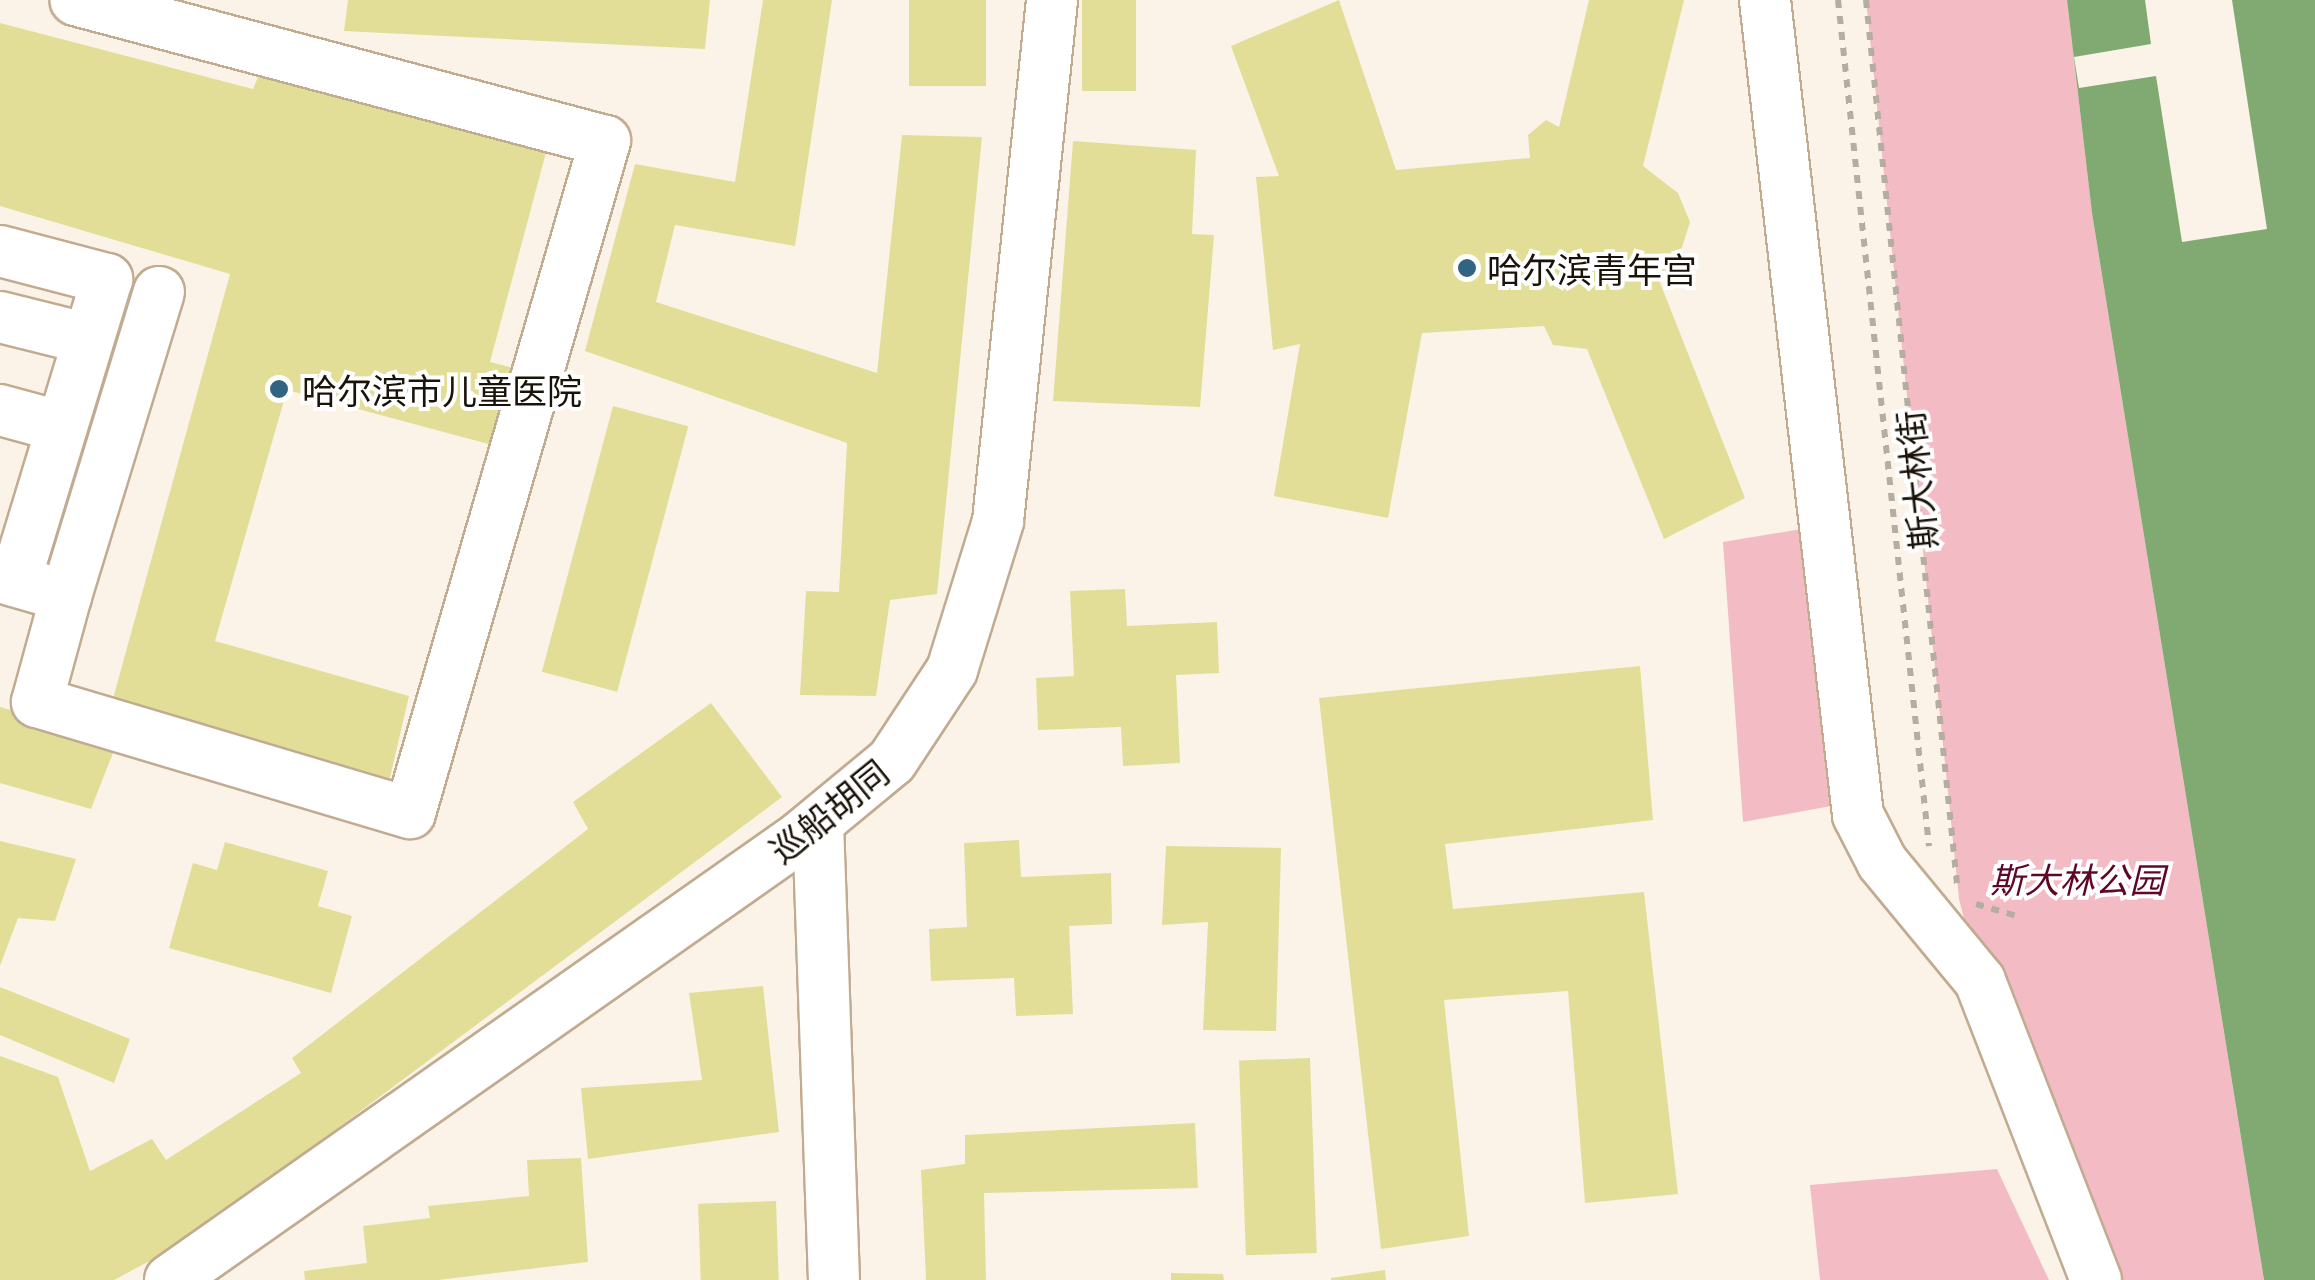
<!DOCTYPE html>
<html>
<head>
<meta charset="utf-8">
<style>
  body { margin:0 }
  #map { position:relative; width:2315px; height:1280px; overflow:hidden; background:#fcf3e8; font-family:Georgia,"Noto Sans SC",serif }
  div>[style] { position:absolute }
  .green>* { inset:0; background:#f3bcc5 }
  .water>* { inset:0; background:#81aa73 }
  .pier>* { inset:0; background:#fcf3e8 }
  .building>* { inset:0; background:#e2de98; transform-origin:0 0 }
  .path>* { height:6px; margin-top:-3px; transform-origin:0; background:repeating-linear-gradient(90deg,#b5ada2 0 8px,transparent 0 16px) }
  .roads { filter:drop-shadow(2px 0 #c1ab91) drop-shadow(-2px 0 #c1ab91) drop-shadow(0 2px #c1ab91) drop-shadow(0 -2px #c1ab91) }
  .minor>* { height:50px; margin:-25px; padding:0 25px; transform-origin:25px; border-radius:25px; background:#fff }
  .dots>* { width:28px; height:28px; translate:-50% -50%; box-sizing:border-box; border:5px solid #fff; border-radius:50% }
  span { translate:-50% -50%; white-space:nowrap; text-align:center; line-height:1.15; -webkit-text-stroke:8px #fff; paint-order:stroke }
  .poi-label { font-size:35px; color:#1a1309 }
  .left { translate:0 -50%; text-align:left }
  .street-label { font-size:35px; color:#1a1309 }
  .park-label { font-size:35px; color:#5f0626; font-style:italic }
</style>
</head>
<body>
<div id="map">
  <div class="green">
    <i style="clip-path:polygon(1866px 0,2067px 0,2092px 213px,2264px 1280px,2096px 1280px,1980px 981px,1959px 899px)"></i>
    <i style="clip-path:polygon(1802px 529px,1831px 806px,1743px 822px,1723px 542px)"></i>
    <i style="clip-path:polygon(1997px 1169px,2049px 1280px,1820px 1280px,1810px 1185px)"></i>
  </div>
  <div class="water">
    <i style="clip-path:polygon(2067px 0,2315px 0,2315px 1280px,2264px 1280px,2092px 213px)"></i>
  </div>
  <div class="pier">
    <i style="clip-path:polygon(2145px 0,2232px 0,2267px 229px,2182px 242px,2156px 76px,2079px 88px,2074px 57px,2151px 44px)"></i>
  </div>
  <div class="building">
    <i style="clip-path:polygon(348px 0,710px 0,705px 49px,344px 31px)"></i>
    <i style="clip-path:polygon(763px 0,832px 0,795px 246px,675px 225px,656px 302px,877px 373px,902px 135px,982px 137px,937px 594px,890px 600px,876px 696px,800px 695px,806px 591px,839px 592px,847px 443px,585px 351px,635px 164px,735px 182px)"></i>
    <i style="left:909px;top:0;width:77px;height:86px"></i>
    <i style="left:1082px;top:0;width:54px;height:91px"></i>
    <i style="clip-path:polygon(1339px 0,1396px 170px,1530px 158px,1528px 135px,1546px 120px,1559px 127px,1589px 0,1684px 0,1643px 166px,1678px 193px,1690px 222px,1679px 257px,1659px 280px,1745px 498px,1664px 539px,1587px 349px,1553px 345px,1544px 326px,1422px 333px,1388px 518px,1274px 496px,1300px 344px,1273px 350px,1256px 177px,1279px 176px,1231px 46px)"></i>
    <i style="clip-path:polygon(0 23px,253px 89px,263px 65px,548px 145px,490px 362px,533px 373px,511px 450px,287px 390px,215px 641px,409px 696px,388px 786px,109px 713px,230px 274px,0 206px)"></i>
    <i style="clip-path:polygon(1073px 141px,1196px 150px,1192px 234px,1214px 235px,1200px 407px,1053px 401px)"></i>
    <i style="left:613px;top:406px;width:78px;height:275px;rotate:15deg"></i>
    <i style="clip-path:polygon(1125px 589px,1127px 626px,1217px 622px,1219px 673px,1176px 675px,1180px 763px,1123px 766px,1121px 727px,1038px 730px,1036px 678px,1074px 676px,1070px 591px)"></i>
    <i style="clip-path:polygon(1640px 666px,1653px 820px,1445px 844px,1453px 909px,1644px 892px,1678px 1194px,1585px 1203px,1568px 991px,1444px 1000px,1469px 1236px,1381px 1249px,1319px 698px)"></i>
    <i style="clip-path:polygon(711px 703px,782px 797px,185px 1242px,114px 1280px,0 1280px,0 1056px,58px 1077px,90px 1171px,152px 1139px,166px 1160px,301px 1073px,292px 1058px,588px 829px,573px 802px)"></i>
    <i style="clip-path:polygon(0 707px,118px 740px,91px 809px,0 783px)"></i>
    <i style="clip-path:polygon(1019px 840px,1021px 877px,1111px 873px,1112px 924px,1069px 926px,1073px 1014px,1016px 1016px,1014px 978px,931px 981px,929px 929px,967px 927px,964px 843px)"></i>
    <i style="clip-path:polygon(0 841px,76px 859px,55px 921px,18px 918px,0 966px)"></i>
    <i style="clip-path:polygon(225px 842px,328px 871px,318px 906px,352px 916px,331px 993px,169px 948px,193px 863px,217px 870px)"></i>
    <i style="clip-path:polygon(1166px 846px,1281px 848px,1276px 1031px,1203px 1030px,1208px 922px,1162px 925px)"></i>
    <i style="clip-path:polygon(763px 986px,779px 1132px,588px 1159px,581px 1088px,702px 1080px,689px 993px)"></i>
    <i style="clip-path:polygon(0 987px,130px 1039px,114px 1083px,0 1035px)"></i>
    <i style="left:1310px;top:1058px;width:195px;height:71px;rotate:88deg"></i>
    <i style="clip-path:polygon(1195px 1123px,1198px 1188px,984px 1193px,986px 1280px,926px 1280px,921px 1170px,965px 1164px,965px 1135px)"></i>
    <i style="clip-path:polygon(581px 1158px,588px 1262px,438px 1280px,305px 1280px,304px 1271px,367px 1263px,363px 1226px,430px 1218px,428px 1206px,529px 1196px,527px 1160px)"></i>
    <i style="left:776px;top:1201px;width:79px;height:78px;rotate:88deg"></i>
    <i style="clip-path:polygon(1385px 1270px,1386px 1280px,1331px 1280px,1331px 1278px)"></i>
    <i style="clip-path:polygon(1171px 1273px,1223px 1274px,1224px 1280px,1171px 1280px)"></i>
  </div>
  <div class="path">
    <i style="left:1838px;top:0;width:851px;rotate:83.86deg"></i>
    <i style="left:1866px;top:0;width:889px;rotate:84.12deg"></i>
    <i style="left:1976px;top:904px;width:43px;rotate:16.3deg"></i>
  </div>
  <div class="roads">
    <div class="minor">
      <i style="left:1765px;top:0;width:820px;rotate:83.49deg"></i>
      <i style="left:1858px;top:815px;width:53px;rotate:62.9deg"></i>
      <i style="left:1882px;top:862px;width:154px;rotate:50.5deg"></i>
      <i style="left:1980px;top:981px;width:321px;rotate:68.8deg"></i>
      <i style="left:0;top:251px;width:111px;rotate:14.7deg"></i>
      <i style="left:107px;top:279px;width:316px;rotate:106.9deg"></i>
      <i style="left:0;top:317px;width:91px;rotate:14deg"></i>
      <i style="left:0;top:410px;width:64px;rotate:15.3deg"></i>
      <i style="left:0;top:577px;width:69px;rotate:16.1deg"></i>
      <i style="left:66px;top:596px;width:110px;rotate:105.3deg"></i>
      <i style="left:37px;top:702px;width:389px;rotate:16.6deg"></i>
      <i style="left:410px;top:813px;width:700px;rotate:-73.82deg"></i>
      <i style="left:605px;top:141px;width:548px;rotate:-165.1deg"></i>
      <i style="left:66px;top:596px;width:318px;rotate:-73deg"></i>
      <i style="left:818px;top:823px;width:457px;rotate:88deg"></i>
      <i style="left:170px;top:1280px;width:770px;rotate:-35.11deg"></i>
      <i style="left:800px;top:837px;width:119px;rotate:-39.6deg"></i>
      <i style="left:892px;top:761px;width:109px;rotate:-56.6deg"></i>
      <i style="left:952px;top:670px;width:156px;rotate:-72.8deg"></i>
      <i style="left:998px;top:521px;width:524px;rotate:-84.08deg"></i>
    </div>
  </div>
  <div class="dots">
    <i style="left:1467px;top:268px;background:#316481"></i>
    <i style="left:279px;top:389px;background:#316481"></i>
  </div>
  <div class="poi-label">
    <span class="left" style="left:1487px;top:268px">哈尔滨青年宫</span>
    <span class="left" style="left:302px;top:389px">哈尔滨市儿童医院</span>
  </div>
  <div class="street-label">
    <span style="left:1915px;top:480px;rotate:-96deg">斯大林街</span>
    <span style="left:828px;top:810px;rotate:-39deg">巡船胡同</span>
  </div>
  <div class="park-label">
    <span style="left:2077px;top:878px">斯大林公园</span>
  </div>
</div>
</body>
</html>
